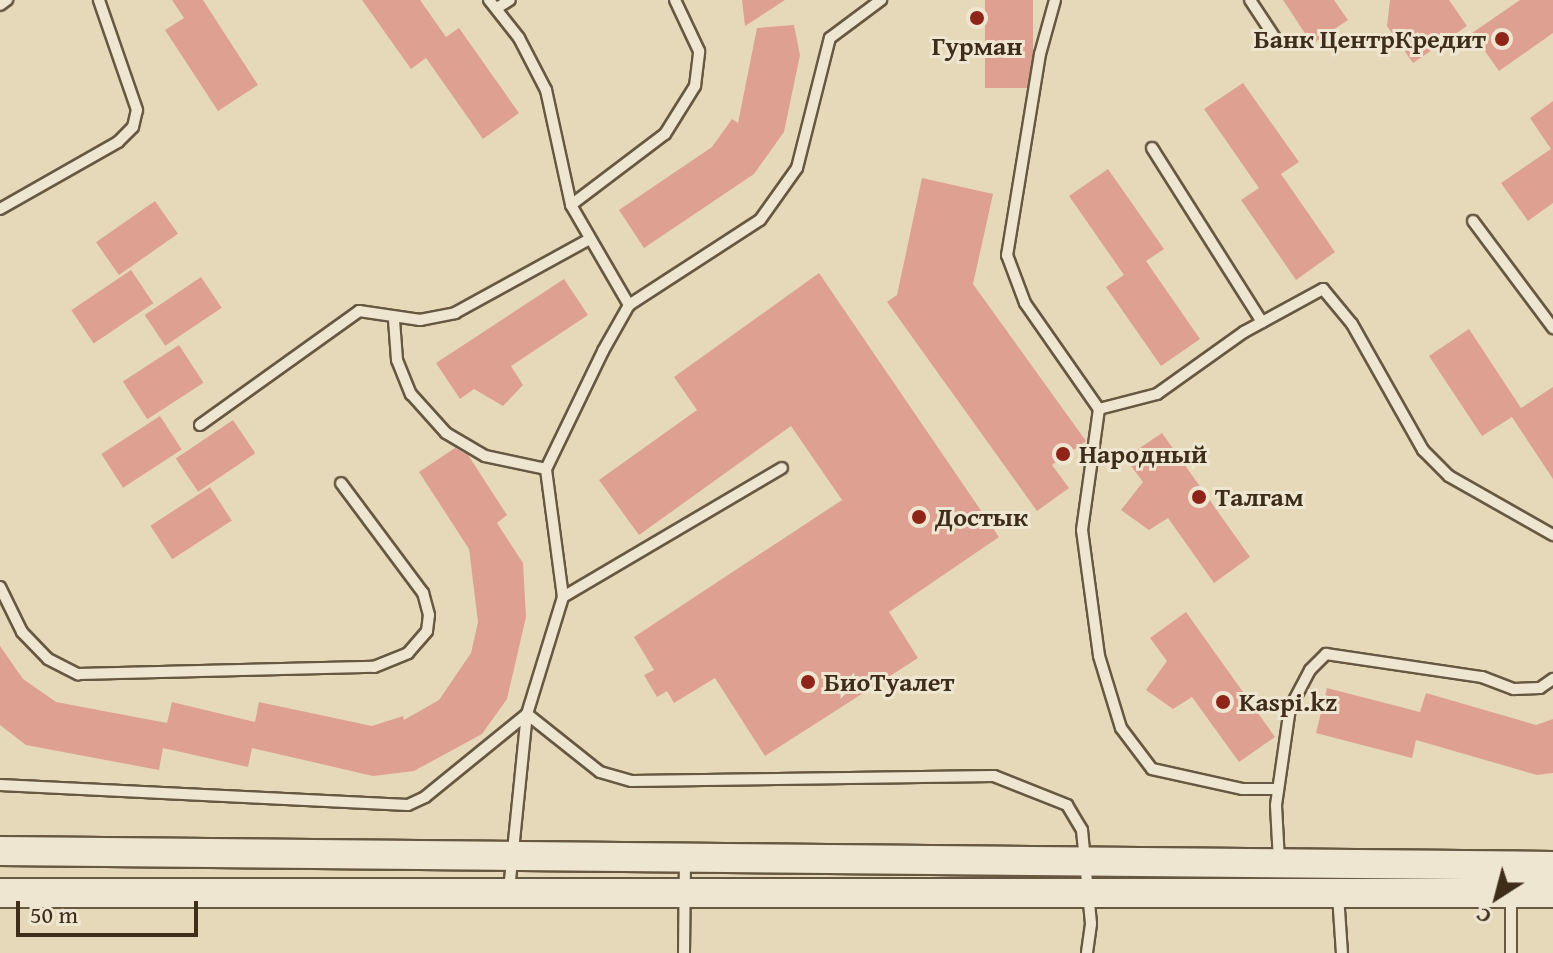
<!DOCTYPE html>
<html>
<head>
<meta charset="utf-8">
<style>
  body { margin:0 }
  #map { position:relative; width:1553px; height:953px; overflow:hidden; background:#e6d9b9; font-family:"Gentium Book Plus",serif }
  div>[style] { position:absolute }
  .building>* { inset:0; background:#dea191; transform-origin:0 0 }
  .roads { filter:drop-shadow(2px 0 #675841) drop-shadow(-2px 0 #675841) drop-shadow(0 2px #675841) drop-shadow(0 -2px #675841) }
  .service>* { height:10px; margin:-5px; padding:0 5px; transform-origin:5px; border-radius:5px; background:#efe6d2 }
  .secondary>* { height:28px; margin:-14px; padding:0 14px; transform-origin:14px; border-radius:14px; background:#efe6d2 }
  .dots>* { width:22px; height:22px; translate:-50% -50%; box-sizing:border-box; border:4px solid #efe6d2; border-radius:50% }
  span { translate:-50% -50%; white-space:nowrap; text-align:center; line-height:1.15; -webkit-text-stroke:6px #efe6d2; paint-order:stroke }
  .poi-label { font-size:26px; color:#3d2d19; font-weight:700 }
  .right { translate:-100% -50%; text-align:right }
  .left { translate:0 -50%; text-align:left }
  .north { position:absolute; left:1457px; top:857px; width:80px; height:80px; -webkit-text-stroke:6px #efe6d2; paint-order:stroke; rotate:216deg; font-size:22px; font-weight:700; line-height:32px; text-align:center; color:#3d2d19 }
  .north::after { content:''; display:block; margin:auto; width:28px; height:36px; background:#3d2d19; clip-path:polygon(50% 0,100% 100%,50% 72%,0 100%) }
  .scale { position:absolute; left:16px; top:901px; width:182px; height:36px; box-sizing:border-box; border:4px solid #3d2d19; border-top:0; padding-left:10px; font-size:24px; line-height:28px; white-space:nowrap; color:#3d2d19; -webkit-text-stroke:6px #efe6d2; paint-order:stroke }
</style>
</head>
<body>
<div id="map">
  <div class="building">
    <i style="clip-path:polygon(172px 0,203px 0,258px 85px,218px 111px,165px 30px,184px 18px)"></i>
    <i style="clip-path:polygon(362px 0,420px 0,446px 37px,459px 28px,519px 113px,483px 139px,426px 58px,411px 69px)"></i>
    <i style="clip-path:polygon(742px 0,785px 0,745px 26px)"></i>
    <i style="left:985px;top:0;width:48px;height:88px"></i>
    <i style="clip-path:polygon(1283px 0,1334px 0,1348px 20px,1312px 44px)"></i>
    <i style="clip-path:polygon(1390px 0,1449px 0,1467px 26px,1413px 63px,1387px 26px)"></i>
    <i style="clip-path:polygon(1520px 0,1553px 0,1553px 33px,1499px 71px,1472px 33px)"></i>
    <i style="clip-path:polygon(794px 25px,800px 55px,784px 132px,754px 174px,644px 248px,619px 210px,712px 147px,732px 119px,738px 123px,757px 28px)"></i>
    <i style="clip-path:polygon(1243px 83px,1299px 162px,1281px 174px,1335px 252px,1296px 280px,1241px 200px,1259px 188px,1204px 109px)"></i>
    <i style="clip-path:polygon(1553px 101px,1553px 203px,1528px 221px,1501px 183px,1551px 149px,1530px 118px)"></i>
    <i style="clip-path:polygon(1108px 169px,1164px 249px,1146px 261px,1200px 339px,1161px 366px,1106px 287px,1124px 275px,1069px 196px)"></i>
    <i style="clip-path:polygon(922px 178px,993px 194px,973px 284px,1086px 441px,1052px 465px,1069px 488px,1037px 511px,887px 302px,897px 295px)"></i>
    <i style="left:155px;top:201px;width:40px;height:72px;rotate:55deg"></i>
    <i style="left:131px;top:270px;width:40px;height:72px;rotate:56deg"></i>
    <i style="clip-path:polygon(819px 273px,999px 537px,889px 612px,918px 658px,765px 756px,715px 678px,674px 703px,667px 691px,657px 697px,644px 675px,654px 670px,634px 637px,842px 500px,791px 426px,639px 535px,599px 480px,697px 410px,674px 377px)"></i>
    <i style="left:201px;top:277px;width:37px;height:68px;rotate:56deg"></i>
    <i style="clip-path:polygon(564px 279px,588px 315px,511px 366px,523px 385px,503px 406px,474px 389px,460px 399px,436px 363px)"></i>
    <i style="clip-path:polygon(1469px 329px,1521px 408px,1553px 387px,1553px 479px,1512px 417px,1482px 436px,1429px 356px)"></i>
    <i style="left:179px;top:345px;width:45px;height:67px;rotate:57deg"></i>
    <i style="left:160px;top:416px;width:40px;height:70px;rotate:57deg"></i>
    <i style="left:233px;top:420px;width:40px;height:69px;rotate:56deg"></i>
    <i style="clip-path:polygon(1162px 433px,1250px 557px,1214px 583px,1168px 518px,1149px 530px,1121px 510px,1143px 482px,1125px 458px)"></i>
    <i style="clip-path:polygon(455px 448px,468px 455px,507px 515px,497px 523px,523px 563px,526px 617px,507px 699px,482px 734px,414px 771px,373px 776px,252px 748px,248px 767px,163px 748px,159px 770px,26px 745px,0 725px,0 646px,23px 679px,56px 702px,167px 723px,172px 702px,255px 722px,259px 702px,372px 726px,403px 716px,404px 720px,439px 700px,471px 653px,478px 622px,469px 549px,419px 472px)"></i>
    <i style="left:210px;top:487px;width:40px;height:71px;rotate:57deg"></i>
    <i style="clip-path:polygon(1186px 612px,1275px 737px,1239px 762px,1192px 697px,1173px 709px,1146px 690px,1167px 661px,1150px 638px)"></i>
    <i style="clip-path:polygon(1327px 688px,1420px 712px,1426px 693px,1536px 725px,1553px 719px,1553px 773px,1537px 775px,1416px 740px,1412px 758px,1316px 733px)"></i>
  </div>
  <div class="roads">
    <div class="service">
      <i style="left:489px;top:0;width:48px;rotate:51.7deg"></i>
      <i style="left:519px;top:38px;width:59px;rotate:62.6deg"></i>
      <i style="left:546px;top:90px;width:118px;rotate:77.7deg"></i>
      <i style="left:571px;top:205px;width:116px;rotate:59.9deg"></i>
      <i style="left:1055px;top:0;width:56px;rotate:105.5deg"></i>
      <i style="left:1040px;top:54px;width:204px;rotate:99.3deg"></i>
      <i style="left:1007px;top:255px;width:51px;rotate:69.4deg"></i>
      <i style="left:1025px;top:303px;width:129px;rotate:55.1deg"></i>
      <i style="left:1099px;top:409px;width:122px;rotate:98deg"></i>
      <i style="left:1082px;top:530px;width:127px;rotate:82.3deg"></i>
      <i style="left:1099px;top:656px;width:75px;rotate:73deg"></i>
      <i style="left:1121px;top:728px;width:51px;rotate:52.9deg"></i>
      <i style="left:1152px;top:769px;width:92px;rotate:12.5deg"></i>
      <i style="left:1242px;top:789px;width:36px"></i>
      <i style="left:1250px;top:0;width:49px;rotate:56.6deg"></i>
      <i style="left:0;top:5px;width:9px;rotate:-36deg"></i>
      <i style="left:497px;top:8px;width:15px;rotate:-32deg"></i>
      <i style="left:1152px;top:148px;width:206px;rotate:57.7deg"></i>
      <i style="left:571px;top:205px;width:118px;rotate:-37.1deg"></i>
      <i style="left:665px;top:134px;width:57px;rotate:-58deg"></i>
      <i style="left:695px;top:86px;width:35px;rotate:-83deg"></i>
      <i style="left:699px;top:51px;width:56px;rotate:-115.2deg"></i>
      <i style="left:0;top:209px;width:136px;rotate:-29.6deg"></i>
      <i style="left:118px;top:142px;width:21px;rotate:-45deg"></i>
      <i style="left:133px;top:127px;width:17px;rotate:-77deg"></i>
      <i style="left:137px;top:110px;width:116px;rotate:-109.1deg"></i>
      <i style="left:1473px;top:221px;width:134px;rotate:53.2deg"></i>
      <i style="left:394px;top:320px;width:40px;rotate:85.7deg"></i>
      <i style="left:397px;top:360px;width:37px;rotate:68deg"></i>
      <i style="left:411px;top:394px;width:52px;rotate:48.1deg"></i>
      <i style="left:446px;top:433px;width:45px;rotate:30.5deg"></i>
      <i style="left:485px;top:456px;width:62px;rotate:12deg"></i>
      <i style="left:1099px;top:409px;width:60px;rotate:-14.5deg"></i>
      <i style="left:1157px;top:394px;width:107px;rotate:-35.5deg"></i>
      <i style="left:1244px;top:332px;width:90px;rotate:-28.6deg"></i>
      <i style="left:1323px;top:289px;width:45px;rotate:50.4deg"></i>
      <i style="left:1352px;top:324px;width:145px;rotate:60.6deg"></i>
      <i style="left:1423px;top:450px;width:37px;rotate:45deg"></i>
      <i style="left:1449px;top:476px;width:120px;rotate:29.6deg"></i>
      <i style="left:200px;top:425px;width:196px;rotate:-35.6deg"></i>
      <i style="left:359px;top:311px;width:62px;rotate:8.4deg"></i>
      <i style="left:420px;top:320px;width:36px;rotate:-11deg"></i>
      <i style="left:455px;top:313px;width:152px;rotate:-28.8deg"></i>
      <i style="left:0;top:587px;width:50px;rotate:63.9deg"></i>
      <i style="left:22px;top:632px;width:37px;rotate:46deg"></i>
      <i style="left:48px;top:659px;width:34px;rotate:27deg"></i>
      <i style="left:78px;top:674px;width:296px;rotate:-1.4deg"></i>
      <i style="left:374px;top:667px;width:37px;rotate:-22deg"></i>
      <i style="left:408px;top:653px;width:29px;rotate:-49deg"></i>
      <i style="left:427px;top:631px;width:16px;rotate:-83deg"></i>
      <i style="left:429px;top:615px;width:23px;rotate:-105deg"></i>
      <i style="left:423px;top:593px;width:137px;rotate:-126.7deg"></i>
      <i style="left:563px;top:597px;width:129px;rotate:-97.6deg"></i>
      <i style="left:546px;top:469px;width:131px;rotate:-64.2deg"></i>
      <i style="left:603px;top:351px;width:53px;rotate:-60.5deg"></i>
      <i style="left:629px;top:305px;width:156px;rotate:-33deg"></i>
      <i style="left:760px;top:220px;width:64px;rotate:-54.6deg"></i>
      <i style="left:797px;top:168px;width:134px;rotate:-75.8deg"></i>
      <i style="left:830px;top:38px;width:64px;rotate:-36.7deg"></i>
      <i style="left:527px;top:714px;width:93px;rotate:38.5deg"></i>
      <i style="left:600px;top:772px;width:33px;rotate:16deg"></i>
      <i style="left:632px;top:781px;width:362px;rotate:-0.8deg"></i>
      <i style="left:994px;top:776px;width:79px;rotate:21.7deg"></i>
      <i style="left:1067px;top:805px;width:29px;rotate:59deg"></i>
      <i style="left:1082px;top:830px;width:94px;rotate:84.5deg"></i>
      <i style="left:1091px;top:924px;width:29px;rotate:98deg"></i>
      <i style="left:0;top:785px;width:408px;rotate:2.8deg"></i>
      <i style="left:408px;top:805px;width:19px;rotate:-25deg"></i>
      <i style="left:425px;top:797px;width:132px;rotate:-39.1deg"></i>
      <i style="left:1279px;top:861px;width:56px;rotate:-93.1deg"></i>
      <i style="left:1276px;top:805px;width:98px;rotate:-81.8deg"></i>
      <i style="left:1290px;top:708px;width:43px;rotate:-62.2deg"></i>
      <i style="left:1310px;top:670px;width:23px;rotate:-45deg"></i>
      <i style="left:1326px;top:654px;width:158px;rotate:8.4deg"></i>
      <i style="left:1482px;top:677px;width:34px;rotate:21deg"></i>
      <i style="left:1514px;top:689px;width:26px;rotate:-2deg"></i>
      <i style="left:1540px;top:688px;width:16px;rotate:-35deg"></i>
      <i style="left:509px;top:890px;width:177px;rotate:-84.2deg"></i>
      <i style="left:527px;top:714px;width:122px;rotate:-72.9deg"></i>
      <i style="left:563px;top:597px;width:254px;rotate:-30.5deg"></i>
      <i style="left:1338px;top:895px;width:58px;rotate:86.1deg"></i>
      <i style="left:684px;top:953px;width:94px;rotate:-89.4deg"></i>
      <i style="left:1511px;top:953px;width:58px;rotate:-90deg"></i>
    </div>
    <div class="secondary">
      <i style="left:0;top:851px;width:1553px;rotate:0.55deg"></i>
      <i style="left:0;top:893px;width:1553px"></i>
    </div>
  </div>
  <div class="dots">
    <i style="left:977px;top:18px;background:#8f2418"></i>
    <i style="left:1502px;top:39px;background:#8f2418"></i>
    <i style="left:1063px;top:454px;background:#8f2418"></i>
    <i style="left:1199px;top:497px;background:#8f2418"></i>
    <i style="left:919px;top:517px;background:#8f2418"></i>
    <i style="left:808px;top:682px;background:#8f2418"></i>
    <i style="left:1223px;top:702px;background:#8f2418"></i>
  </div>
  <div class="poi-label">
    <span class="right" style="left:1486px;top:39px">Банк ЦентрКредит</span>
    <span style="left:977px;top:46px">Гурман</span>
    <span class="left" style="left:1079px;top:454px">Народный</span>
    <span class="left" style="left:1215px;top:497px">Талгам</span>
    <span class="left" style="left:935px;top:517px">Достык</span>
    <span class="left" style="left:824px;top:682px">БиоТуалет</span>
    <span class="left" style="left:1239px;top:702px">Kaspi.kz</span>
  </div>
  <div class="north">С</div>
  <div class="scale">50 m</div>
</div>
</body>
</html>
